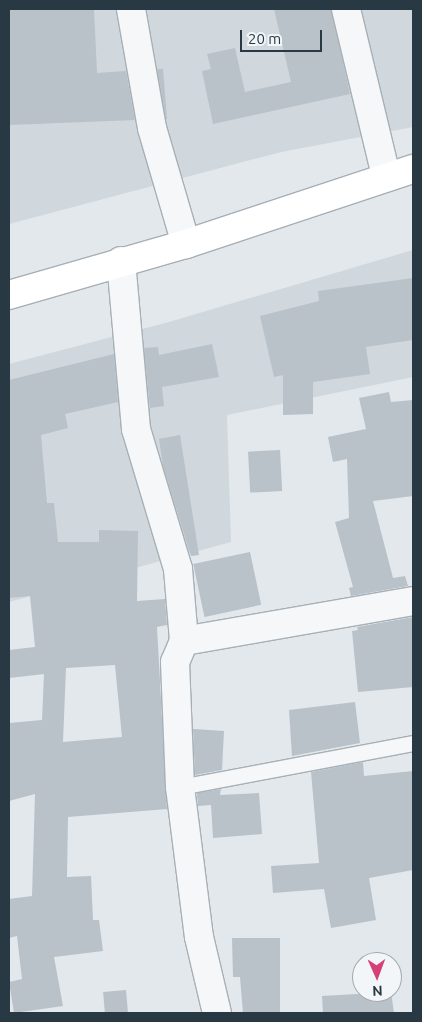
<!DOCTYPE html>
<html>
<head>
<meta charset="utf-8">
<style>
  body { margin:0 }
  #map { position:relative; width:422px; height:1022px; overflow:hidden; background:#e2e8eb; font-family:Ubuntu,sans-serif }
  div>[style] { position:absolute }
  .built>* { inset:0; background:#d0d7dd }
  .building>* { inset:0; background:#b9c2c9; transform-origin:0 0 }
  .roads { filter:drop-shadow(1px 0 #a7b0b6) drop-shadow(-1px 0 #a7b0b6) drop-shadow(0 1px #a7b0b6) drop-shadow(0 -1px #a7b0b6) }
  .service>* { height:15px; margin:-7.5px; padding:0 7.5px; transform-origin:7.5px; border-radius:7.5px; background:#f5f7f9 }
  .minor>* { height:28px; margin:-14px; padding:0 14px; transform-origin:14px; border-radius:14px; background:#f5f7f9 }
  .primary>* { height:28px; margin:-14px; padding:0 14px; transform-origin:14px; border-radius:14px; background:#fff }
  span { translate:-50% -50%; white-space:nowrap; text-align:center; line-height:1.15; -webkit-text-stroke:4px #f2f6f8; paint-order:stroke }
  .frame { position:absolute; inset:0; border:10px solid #293944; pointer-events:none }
  .north { position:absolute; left:352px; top:952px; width:50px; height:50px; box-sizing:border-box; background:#f2f6f8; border:1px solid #a2aab0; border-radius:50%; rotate:178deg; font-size:14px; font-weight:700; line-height:20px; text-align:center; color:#293944 }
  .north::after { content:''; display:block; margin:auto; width:18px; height:22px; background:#d64079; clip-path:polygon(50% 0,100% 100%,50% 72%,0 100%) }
  .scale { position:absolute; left:240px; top:30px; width:82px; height:22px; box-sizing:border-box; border:2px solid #293944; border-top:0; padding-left:6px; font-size:15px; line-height:18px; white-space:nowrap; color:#293944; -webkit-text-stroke:4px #f2f6f8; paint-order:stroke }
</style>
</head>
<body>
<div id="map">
  <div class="built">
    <i style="clip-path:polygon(9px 9px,413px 9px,413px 127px,281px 152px,9px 224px)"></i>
    <i style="clip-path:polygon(413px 250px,413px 377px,227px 415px,231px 542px,9px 602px,9px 364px,169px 322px)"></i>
  </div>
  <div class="building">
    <i style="clip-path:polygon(9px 9px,94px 9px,97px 73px,126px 71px,135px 120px,9px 125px)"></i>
    <i style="clip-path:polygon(274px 9px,331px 9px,350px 94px,213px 124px,202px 71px,211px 69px,207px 54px,235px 48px,245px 92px,291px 82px)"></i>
    <i style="clip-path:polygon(157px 69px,163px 69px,167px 119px,166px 119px)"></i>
    <i style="clip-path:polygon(413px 278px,413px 340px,366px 347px,370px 374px,313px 382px,313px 414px,283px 415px,283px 375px,274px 377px,260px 316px,319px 301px,318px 291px)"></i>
    <i style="clip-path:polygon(212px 344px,219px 377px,162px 387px,164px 406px,150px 408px,144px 348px,158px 347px,159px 355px)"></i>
    <i style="clip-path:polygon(evenodd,114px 354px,118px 402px,65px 414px,68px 428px,41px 435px,47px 503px,54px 503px,58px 542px,99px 542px,99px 530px,138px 531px,137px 601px,165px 599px,167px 625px,157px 627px,167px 809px,68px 817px,67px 877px,91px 876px,93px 920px,99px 920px,103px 951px,54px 957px,63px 1006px,14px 1013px,9px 982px,22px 979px,17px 936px,9px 938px,9px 899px,32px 896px,35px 794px,9px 801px,9px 723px,42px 720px,44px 674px,9px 678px,9px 650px,35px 647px,30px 596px,9px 598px,9px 380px,114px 354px,115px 665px,122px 737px,63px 742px,66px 668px,115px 665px)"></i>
    <i style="clip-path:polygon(389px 392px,391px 402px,413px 400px,413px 496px,373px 501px,393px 578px,405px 576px,408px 586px,351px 596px,349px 588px,353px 587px,335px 522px,349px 518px,347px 459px,333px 462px,328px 437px,366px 429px,359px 398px)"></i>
    <i style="clip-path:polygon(180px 435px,199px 555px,191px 556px,163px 466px,159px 439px)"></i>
    <i style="left:280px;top:450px;width:41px;height:32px;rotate:87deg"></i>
    <i style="left:250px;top:552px;width:54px;height:58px;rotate:78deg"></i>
    <i style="clip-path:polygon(413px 617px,413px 687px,358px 692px,352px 631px,358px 630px,357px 627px)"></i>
    <i style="clip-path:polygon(355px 702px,360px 743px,292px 756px,289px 710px)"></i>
    <i style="clip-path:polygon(193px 729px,224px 731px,222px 770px,195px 775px)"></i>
    <i style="clip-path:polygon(363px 762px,364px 776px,413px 771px,413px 870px,369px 878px,376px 920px,331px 928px,324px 889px,273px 893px,271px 866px,319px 863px,311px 772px)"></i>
    <i style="clip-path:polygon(221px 789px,220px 795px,259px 793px,262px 834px,213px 838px,211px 805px,198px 806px,197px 793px)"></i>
    <i style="clip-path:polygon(232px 938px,280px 938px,280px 1013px,243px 1013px,240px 977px,233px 977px)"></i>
    <i style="left:126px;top:990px;width:23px;height:23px;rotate:85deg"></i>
    <i style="clip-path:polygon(391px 992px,394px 1013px,323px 1013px,322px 996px)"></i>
  </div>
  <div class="roads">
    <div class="service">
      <i style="left:180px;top:787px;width:237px;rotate:-10.7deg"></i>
    </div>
    <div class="minor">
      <i style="left:131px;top:9px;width:121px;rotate:80deg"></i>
      <i style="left:152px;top:128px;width:121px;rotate:73.7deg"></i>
      <i style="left:346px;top:9px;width:172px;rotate:76.5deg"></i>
      <i style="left:121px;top:261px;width:169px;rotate:84.9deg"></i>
      <i style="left:136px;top:429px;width:146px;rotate:73.3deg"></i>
      <i style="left:178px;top:569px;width:72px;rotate:85.2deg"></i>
      <i style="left:184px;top:641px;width:23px;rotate:113deg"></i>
      <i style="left:175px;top:662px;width:125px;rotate:87.7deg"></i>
      <i style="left:180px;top:787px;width:151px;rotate:82.8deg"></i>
      <i style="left:199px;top:937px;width:78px;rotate:76.7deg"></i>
      <i style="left:184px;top:641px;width:232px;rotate:-9.9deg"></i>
    </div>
    <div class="primary">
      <i style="left:9px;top:295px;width:184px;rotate:-16.1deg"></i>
      <i style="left:186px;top:244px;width:239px;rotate:-18.3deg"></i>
    </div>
  </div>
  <div class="frame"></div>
  <div class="north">N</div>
  <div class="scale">20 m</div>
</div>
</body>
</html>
